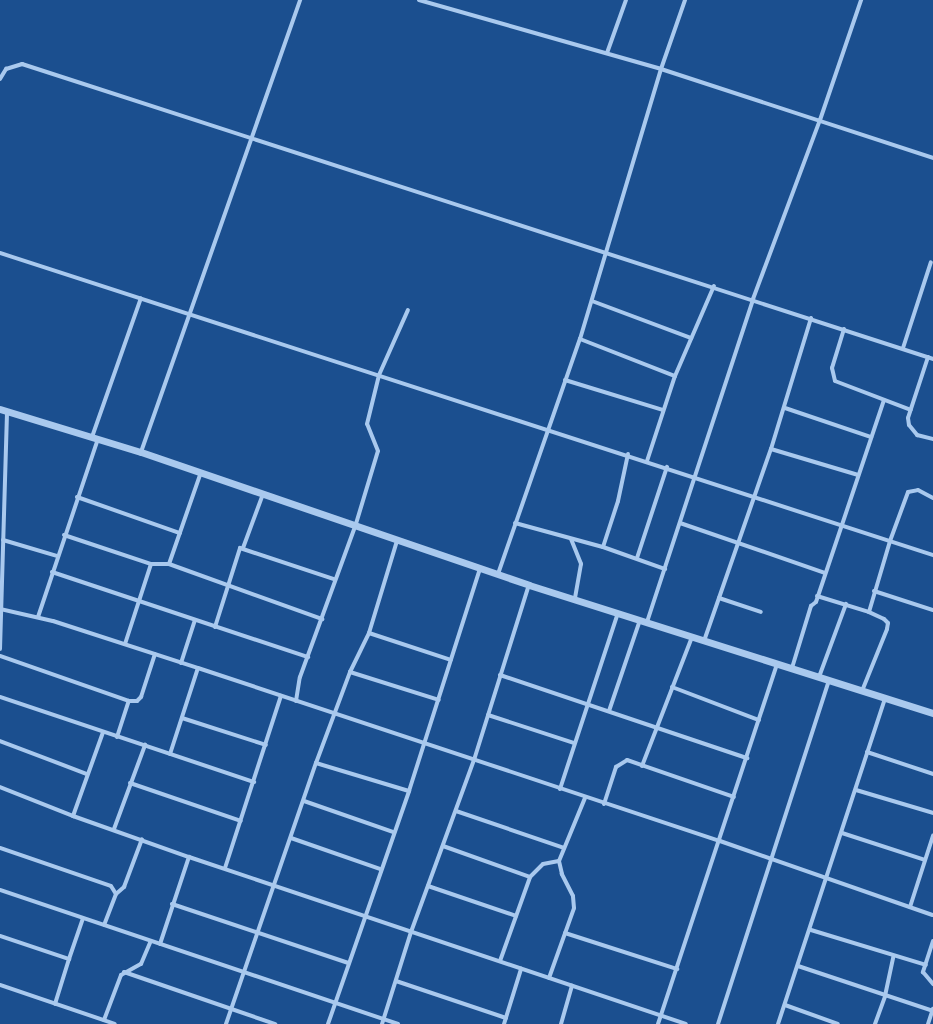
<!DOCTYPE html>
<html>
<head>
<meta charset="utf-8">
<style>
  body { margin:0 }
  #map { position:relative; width:933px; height:1024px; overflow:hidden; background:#1b4f8f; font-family:Figtree,sans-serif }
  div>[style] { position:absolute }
  .minor>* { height:4px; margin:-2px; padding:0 2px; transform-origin:2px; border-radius:2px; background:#a9c9ee }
  .tertiary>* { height:7px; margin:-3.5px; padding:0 3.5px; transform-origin:3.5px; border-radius:3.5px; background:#a9c9ee }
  span { translate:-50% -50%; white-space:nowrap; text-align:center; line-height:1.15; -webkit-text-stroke:3.5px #1b4f8f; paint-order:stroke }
</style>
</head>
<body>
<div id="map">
  <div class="minor">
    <i style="left:419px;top:0;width:252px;rotate:15.9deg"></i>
    <i style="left:661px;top:69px;width:286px;rotate:18.1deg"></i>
    <i style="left:607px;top:53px;width:56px;rotate:-70.3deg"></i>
    <i style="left:0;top:79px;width:12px;rotate:-59deg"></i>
    <i style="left:6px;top:69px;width:17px;rotate:-17deg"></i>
    <i style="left:22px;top:64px;width:958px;rotate:17.94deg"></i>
    <i style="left:0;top:253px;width:981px;rotate:17.94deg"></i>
    <i style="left:592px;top:301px;width:106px;rotate:20.5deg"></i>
    <i style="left:844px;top:329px;width:41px;rotate:107.1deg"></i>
    <i style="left:832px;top:368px;width:13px;rotate:77deg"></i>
    <i style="left:835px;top:381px;width:81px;rotate:20.9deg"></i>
    <i style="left:580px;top:339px;width:102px;rotate:21.3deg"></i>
    <i style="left:903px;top:348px;width:90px;rotate:-72deg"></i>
    <i style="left:928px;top:357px;width:64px;rotate:108.2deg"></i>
    <i style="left:908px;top:418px;width:7px;rotate:82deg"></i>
    <i style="left:909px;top:425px;width:13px;rotate:51deg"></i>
    <i style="left:917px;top:435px;width:16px;rotate:14deg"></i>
    <i style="left:565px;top:380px;width:102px;rotate:17deg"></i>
    <i style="left:785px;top:408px;width:91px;rotate:18.6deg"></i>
    <i style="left:92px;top:437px;width:147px;rotate:-70.6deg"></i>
    <i style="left:771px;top:449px;width:91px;rotate:16.6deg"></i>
    <i style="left:141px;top:452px;width:479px;rotate:-70.6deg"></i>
    <i style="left:647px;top:461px;width:89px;rotate:-71.8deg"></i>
    <i style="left:675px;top:376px;width:98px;rotate:-66.6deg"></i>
    <i style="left:77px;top:497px;width:109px;rotate:19.3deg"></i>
    <i style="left:515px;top:523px;width:91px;rotate:15.3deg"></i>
    <i style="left:603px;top:547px;width:66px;rotate:19.5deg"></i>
    <i style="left:680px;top:523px;width:153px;rotate:19deg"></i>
    <i style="left:64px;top:535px;width:92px;rotate:18.4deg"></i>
    <i style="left:151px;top:564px;width:18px"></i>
    <i style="left:169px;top:564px;width:163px;rotate:19.8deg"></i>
    <i style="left:571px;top:539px;width:27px;rotate:68deg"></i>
    <i style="left:581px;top:564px;width:35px;rotate:100deg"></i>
    <i style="left:3px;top:540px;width:56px;rotate:16.5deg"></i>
    <i style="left:603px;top:547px;width:48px;rotate:-71.9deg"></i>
    <i style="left:618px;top:501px;width:48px;rotate:-78deg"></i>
    <i style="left:243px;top:548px;width:58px;rotate:-69.7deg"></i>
    <i style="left:637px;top:558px;width:96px;rotate:-71.8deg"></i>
    <i style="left:169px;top:564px;width:97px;rotate:-70.8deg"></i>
    <i style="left:52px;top:572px;width:270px;rotate:18.4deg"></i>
    <i style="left:498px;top:574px;width:249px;rotate:-70.8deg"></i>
    <i style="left:580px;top:339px;width:282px;rotate:-73.3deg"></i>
    <i style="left:661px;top:69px;width:73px;rotate:-70.8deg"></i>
    <i style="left:874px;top:591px;width:62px;rotate:17.9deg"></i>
    <i style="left:817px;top:596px;width:54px;rotate:17.1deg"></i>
    <i style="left:869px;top:612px;width:74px;rotate:-73.5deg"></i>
    <i style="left:890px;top:541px;width:52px;rotate:-69.8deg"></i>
    <i style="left:908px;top:492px;width:10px;rotate:-11deg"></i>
    <i style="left:918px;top:490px;width:17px;rotate:28deg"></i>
    <i style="left:719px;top:598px;width:44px;rotate:18.4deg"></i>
    <i style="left:0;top:609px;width:54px;rotate:12.8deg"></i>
    <i style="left:53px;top:621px;width:152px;rotate:18deg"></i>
    <i style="left:198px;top:668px;width:550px;rotate:18.34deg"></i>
    <i style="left:720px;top:841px;width:225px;rotate:19.2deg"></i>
    <i style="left:38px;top:617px;width:188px;rotate:-71.4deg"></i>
    <i style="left:647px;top:622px;width:340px;rotate:-71.8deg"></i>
    <i style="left:753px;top:299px;width:191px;rotate:-69.5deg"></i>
    <i style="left:820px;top:120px;width:127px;rotate:-71.1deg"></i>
    <i style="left:215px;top:627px;width:83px;rotate:-72.4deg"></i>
    <i style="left:240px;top:548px;width:99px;rotate:18.3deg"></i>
    <i style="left:369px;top:633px;width:86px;rotate:18.2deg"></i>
    <i style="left:704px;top:641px;width:203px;rotate:-70.8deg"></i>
    <i style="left:771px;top:449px;width:137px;rotate:-73deg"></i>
    <i style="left:125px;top:644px;width:84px;rotate:-72deg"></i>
    <i style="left:0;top:649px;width:237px;rotate:-88.3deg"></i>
    <i style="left:0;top:656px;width:137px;rotate:19.2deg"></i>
    <i style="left:129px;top:701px;width:8px"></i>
    <i style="left:137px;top:701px;width:6px;rotate:-45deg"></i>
    <i style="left:141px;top:697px;width:45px;rotate:-72deg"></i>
    <i style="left:181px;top:663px;width:45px;rotate:-72deg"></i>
    <i style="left:792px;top:668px;width:65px;rotate:-73deg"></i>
    <i style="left:811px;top:606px;width:6px;rotate:-39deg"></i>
    <i style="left:816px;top:602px;width:213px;rotate:-71.4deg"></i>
    <i style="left:350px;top:672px;width:93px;rotate:17.5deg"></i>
    <i style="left:500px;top:675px;width:261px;rotate:18.6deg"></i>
    <i style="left:819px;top:677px;width:78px;rotate:-69.7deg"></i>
    <i style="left:672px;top:687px;width:93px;rotate:20.8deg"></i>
    <i style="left:862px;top:691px;width:67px;rotate:-68deg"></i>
    <i style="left:887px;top:629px;width:6px;rotate:-81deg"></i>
    <i style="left:888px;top:623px;width:6px;rotate:-135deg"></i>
    <i style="left:884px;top:619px;width:17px;rotate:-155deg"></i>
    <i style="left:0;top:697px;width:268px;rotate:18.5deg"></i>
    <i style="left:296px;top:701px;width:24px;rotate:-81deg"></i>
    <i style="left:300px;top:677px;width:160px;rotate:-69.9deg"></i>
    <i style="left:355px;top:527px;width:79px;rotate:-73.2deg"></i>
    <i style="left:378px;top:451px;width:29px;rotate:-112deg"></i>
    <i style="left:367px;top:424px;width:50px;rotate:-76.2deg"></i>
    <i style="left:379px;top:375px;width:71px;rotate:-66deg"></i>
    <i style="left:609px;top:711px;width:96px;rotate:-71.2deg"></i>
    <i style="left:488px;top:715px;width:90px;rotate:18deg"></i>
    <i style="left:182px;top:718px;width:88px;rotate:17.8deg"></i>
    <i style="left:117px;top:737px;width:38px;rotate:-72deg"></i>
    <i style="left:0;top:741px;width:93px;rotate:20.8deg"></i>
    <i style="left:867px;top:752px;width:70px;rotate:18.4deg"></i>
    <i style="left:170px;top:754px;width:90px;rotate:-72deg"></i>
    <i style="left:316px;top:763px;width:97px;rotate:16.8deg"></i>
    <i style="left:642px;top:766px;width:138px;rotate:-68.8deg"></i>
    <i style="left:130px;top:783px;width:117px;rotate:18.9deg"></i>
    <i style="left:0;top:787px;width:79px;rotate:21.7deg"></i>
    <i style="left:73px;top:816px;width:123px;rotate:19.5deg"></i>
    <i style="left:189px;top:857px;width:524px;rotate:18.57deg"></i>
    <i style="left:560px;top:789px;width:185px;rotate:-71.8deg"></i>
    <i style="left:856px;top:790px;width:80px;rotate:16.6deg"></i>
    <i style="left:304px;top:801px;width:94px;rotate:19.2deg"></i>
    <i style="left:604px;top:804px;width:39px;rotate:-72deg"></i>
    <i style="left:616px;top:767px;width:13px;rotate:-32deg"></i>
    <i style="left:627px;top:760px;width:113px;rotate:19.1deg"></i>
    <i style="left:456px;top:811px;width:114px;rotate:18.9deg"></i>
    <i style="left:73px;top:816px;width:89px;rotate:-70.3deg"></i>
    <i style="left:114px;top:829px;width:90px;rotate:-69.7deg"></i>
    <i style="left:842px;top:833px;width:87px;rotate:18deg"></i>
    <i style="left:291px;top:838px;width:94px;rotate:19.2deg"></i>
    <i style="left:443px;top:846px;width:92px;rotate:19.6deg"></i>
    <i style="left:0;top:848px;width:117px;rotate:18.9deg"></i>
    <i style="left:111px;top:886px;width:9px;rotate:58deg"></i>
    <i style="left:116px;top:894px;width:33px;rotate:111deg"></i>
    <i style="left:225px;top:868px;width:181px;rotate:-72deg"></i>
    <i style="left:428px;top:886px;width:93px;rotate:18.8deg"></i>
    <i style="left:0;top:890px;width:420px;rotate:18.6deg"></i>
    <i style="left:116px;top:894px;width:11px;rotate:-41deg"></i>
    <i style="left:124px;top:887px;width:51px;rotate:-69.4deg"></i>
    <i style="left:172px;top:904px;width:186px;rotate:18.5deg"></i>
    <i style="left:910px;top:907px;width:75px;rotate:-72.1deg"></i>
    <i style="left:811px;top:930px;width:120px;rotate:16.9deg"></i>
    <i style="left:565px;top:933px;width:118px;rotate:17.8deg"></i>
    <i style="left:0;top:936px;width:73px;rotate:18.4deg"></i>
    <i style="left:69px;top:959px;width:47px;rotate:107.3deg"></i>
    <i style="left:933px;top:941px;width:33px;rotate:108deg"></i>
    <i style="left:923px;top:972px;width:16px;rotate:50deg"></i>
    <i style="left:160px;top:944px;width:92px;rotate:-71.6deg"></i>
    <i style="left:69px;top:959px;width:43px;rotate:-71.1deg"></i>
    <i style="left:500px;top:961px;width:89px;rotate:-70.3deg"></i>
    <i style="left:530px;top:877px;width:18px;rotate:-45deg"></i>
    <i style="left:543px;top:864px;width:16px;rotate:-11deg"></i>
    <i style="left:798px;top:966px;width:142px;rotate:18.4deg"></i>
    <i style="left:124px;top:972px;width:160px;rotate:19deg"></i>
    <i style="left:549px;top:978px;width:74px;rotate:-70.3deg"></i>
    <i style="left:574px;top:908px;width:12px;rotate:-95deg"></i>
    <i style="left:573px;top:896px;width:25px;rotate:-117deg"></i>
    <i style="left:562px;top:874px;width:13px;rotate:-103deg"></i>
    <i style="left:559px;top:861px;width:68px;rotate:-67.6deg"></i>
    <i style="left:396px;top:981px;width:116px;rotate:18.6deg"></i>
    <i style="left:0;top:985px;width:121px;rotate:18.7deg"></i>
    <i style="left:785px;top:1005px;width:56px;rotate:19.7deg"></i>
    <i style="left:104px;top:1020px;width:48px;rotate:-69.3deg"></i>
    <i style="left:121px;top:975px;width:23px;rotate:-29deg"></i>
    <i style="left:141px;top:964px;width:25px;rotate:-67deg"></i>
    <i style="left:226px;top:1024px;width:276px;rotate:-71deg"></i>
    <i style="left:316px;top:763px;width:97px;rotate:-69.5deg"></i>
    <i style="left:350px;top:672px;width:43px;rotate:-64deg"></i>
    <i style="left:369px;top:633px;width:96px;rotate:-73.1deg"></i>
    <i style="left:328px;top:1024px;width:247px;rotate:-70.8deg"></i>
    <i style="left:409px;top:791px;width:234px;rotate:-72.3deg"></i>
    <i style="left:382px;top:1024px;width:96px;rotate:-72.5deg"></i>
    <i style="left:411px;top:932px;width:183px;rotate:-69.9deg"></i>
    <i style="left:474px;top:760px;width:183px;rotate:-72.6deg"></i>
    <i style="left:504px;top:1024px;width:58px;rotate:-72.8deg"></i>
    <i style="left:561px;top:1024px;width:40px;rotate:-74deg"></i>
    <i style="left:658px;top:1024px;width:379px;rotate:-71.7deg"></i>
    <i style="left:718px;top:1024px;width:361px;rotate:-72.1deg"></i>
    <i style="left:778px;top:1024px;width:343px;rotate:-71.8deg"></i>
    <i style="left:875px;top:1024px;width:30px;rotate:-70deg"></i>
    <i style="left:885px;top:996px;width:40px;rotate:-78deg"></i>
    <i style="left:928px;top:1024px;width:16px;rotate:-72deg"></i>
  </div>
  <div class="tertiary">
    <i style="left:0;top:409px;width:147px;rotate:17deg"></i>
    <i style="left:141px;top:452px;width:410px;rotate:18.9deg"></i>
    <i style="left:529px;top:585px;width:424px;rotate:17.6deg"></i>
  </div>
</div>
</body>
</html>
